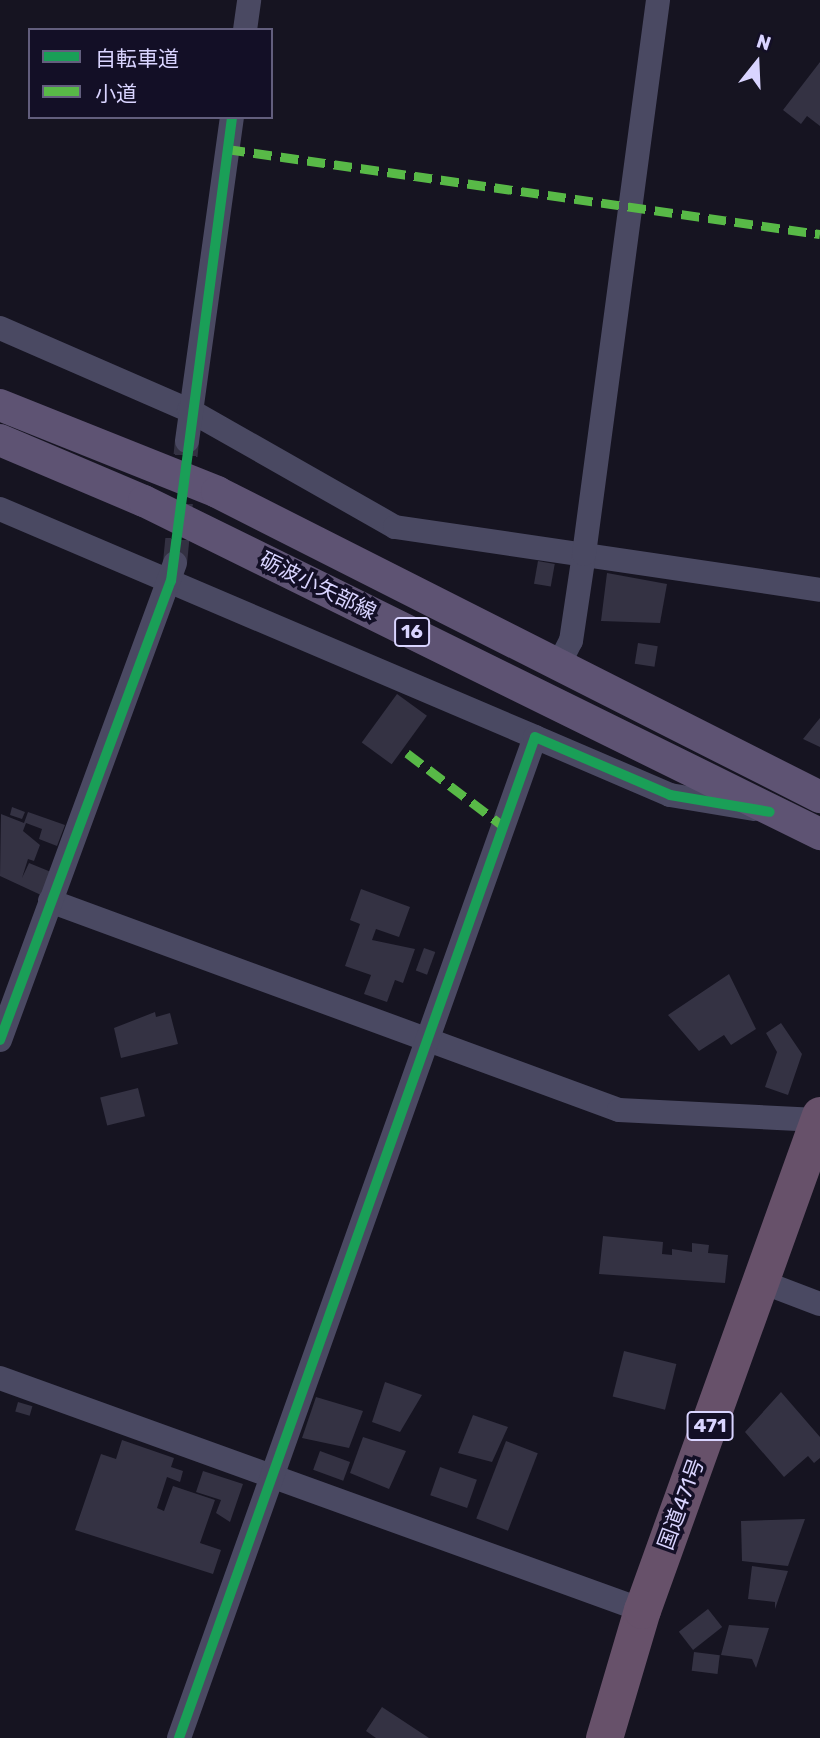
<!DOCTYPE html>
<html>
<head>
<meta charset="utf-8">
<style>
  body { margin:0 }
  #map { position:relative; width:820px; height:1738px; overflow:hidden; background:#161421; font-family:Rubik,"Noto Sans JP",sans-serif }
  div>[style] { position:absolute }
  .building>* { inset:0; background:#343243; transform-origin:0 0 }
  .minor-tunnel>* { height:24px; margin-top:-12px; transform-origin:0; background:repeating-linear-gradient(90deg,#333142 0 24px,transparent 0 36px) }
  .minor>* { height:24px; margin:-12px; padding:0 12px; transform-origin:12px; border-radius:12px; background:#4a4962 }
  .major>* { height:32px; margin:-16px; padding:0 16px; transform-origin:16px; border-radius:16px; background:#5e5373 }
  .highway>* { height:37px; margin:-18.5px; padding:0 18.5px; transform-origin:18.5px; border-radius:18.5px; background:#67516a }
  .quiet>* { height:9px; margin-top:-4.5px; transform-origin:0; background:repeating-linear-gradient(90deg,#58b947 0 18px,transparent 0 27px) }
  .cycleway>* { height:10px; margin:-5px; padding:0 5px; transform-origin:5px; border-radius:5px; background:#1a9f57 }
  span { translate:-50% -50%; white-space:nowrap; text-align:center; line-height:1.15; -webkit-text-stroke:7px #130f26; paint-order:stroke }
  .shield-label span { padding:2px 5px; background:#130f26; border:2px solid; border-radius:5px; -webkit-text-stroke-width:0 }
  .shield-label { font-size:19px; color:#d9d4ff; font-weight:700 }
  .street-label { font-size:21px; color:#d9d4ff }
  .legend { position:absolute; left:28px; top:28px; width:245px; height:91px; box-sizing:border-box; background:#130f26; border:2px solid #625e7d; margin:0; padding:9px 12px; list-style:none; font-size:21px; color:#d9d4ff }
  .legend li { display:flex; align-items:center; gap:14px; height:35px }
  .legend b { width:35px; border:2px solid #625e7d }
  .north { position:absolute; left:722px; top:28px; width:70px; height:70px; -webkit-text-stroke:5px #130f26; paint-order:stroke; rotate:18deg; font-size:19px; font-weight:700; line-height:28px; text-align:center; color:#d9d4ff }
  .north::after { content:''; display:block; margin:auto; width:24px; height:32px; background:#d9d4ff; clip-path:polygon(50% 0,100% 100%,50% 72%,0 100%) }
</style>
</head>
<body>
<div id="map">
  <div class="building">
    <i style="clip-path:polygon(820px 62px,820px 126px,807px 116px,801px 124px,783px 110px)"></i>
    <i style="left:538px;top:561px;width:17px;height:23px;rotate:10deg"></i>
    <i style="clip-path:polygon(607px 573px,667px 584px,660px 623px,601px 621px)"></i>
    <i style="left:638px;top:643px;width:20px;height:21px;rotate:9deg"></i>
    <i style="left:397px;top:694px;width:37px;height:60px;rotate:36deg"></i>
    <i style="clip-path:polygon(820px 718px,820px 747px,803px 739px)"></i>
    <i style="clip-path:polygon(12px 807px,25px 812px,22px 819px,10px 815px)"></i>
    <i style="clip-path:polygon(28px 812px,65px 825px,57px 846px,39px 839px,42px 829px,26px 823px,23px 831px,40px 845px,34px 861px,28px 859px,22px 878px,29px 863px,51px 872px,41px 895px,0 876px,1px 814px,24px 823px)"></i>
    <i style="clip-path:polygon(361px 889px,410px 907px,399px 937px,376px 929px,372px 940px,415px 949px,403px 983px,395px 980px,387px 1002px,364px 994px,371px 975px,345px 966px,360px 924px,350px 920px)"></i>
    <i style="left:424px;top:948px;width:12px;height:24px;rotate:20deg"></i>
    <i style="clip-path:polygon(729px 974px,756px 1029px,731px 1045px,724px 1035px,699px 1051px,668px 1015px)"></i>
    <i style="clip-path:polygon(155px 1012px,156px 1017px,170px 1013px,178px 1044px,121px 1058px,114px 1028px)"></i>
    <i style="clip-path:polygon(781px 1023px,802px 1054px,788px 1095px,765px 1087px,777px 1052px,766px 1033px)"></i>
    <i style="left:138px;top:1088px;width:29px;height:39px;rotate:76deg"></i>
    <i style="clip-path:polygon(603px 1236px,663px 1242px,662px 1254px,672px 1255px,672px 1249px,692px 1252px,692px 1243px,709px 1245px,708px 1253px,728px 1255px,725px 1283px,599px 1274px)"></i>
    <i style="left:624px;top:1351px;width:54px;height:47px;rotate:14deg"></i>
    <i style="clip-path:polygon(385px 1382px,422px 1395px,400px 1432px,372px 1422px)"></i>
    <i style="clip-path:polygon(781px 1392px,820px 1437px,820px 1458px,814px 1463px,808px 1456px,784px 1477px,745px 1432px)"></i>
    <i style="clip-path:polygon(316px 1397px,363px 1411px,349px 1448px,302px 1438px)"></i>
    <i style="left:18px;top:1402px;width:15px;height:10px;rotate:16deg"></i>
    <i style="clip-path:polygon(473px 1415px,508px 1427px,492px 1462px,458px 1453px)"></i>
    <i style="clip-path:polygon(363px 1437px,406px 1451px,389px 1489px,350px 1473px)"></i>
    <i style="clip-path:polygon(122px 1440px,174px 1458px,171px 1467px,183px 1471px,180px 1482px,167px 1477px,157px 1508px,164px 1511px,173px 1486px,215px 1500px,200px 1543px,221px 1550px,213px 1574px,75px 1530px,101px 1454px,116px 1459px)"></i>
    <i style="left:506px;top:1441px;width:34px;height:83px;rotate:21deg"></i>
    <i style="left:320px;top:1451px;width:32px;height:20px;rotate:20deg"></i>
    <i style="left:440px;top:1467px;width:39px;height:30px;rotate:19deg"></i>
    <i style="clip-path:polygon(203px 1471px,243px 1484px,230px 1522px,216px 1513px,221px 1500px,196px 1492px)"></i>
    <i style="clip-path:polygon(805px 1519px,788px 1566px,742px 1561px,741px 1521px)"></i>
    <i style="clip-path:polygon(752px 1566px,788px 1571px,775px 1609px,775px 1602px,748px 1599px)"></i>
    <i style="left:708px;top:1609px;width:23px;height:37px;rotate:52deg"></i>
    <i style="clip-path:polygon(729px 1625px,769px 1628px,756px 1668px,752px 1659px,721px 1655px)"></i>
    <i style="left:694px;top:1652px;width:26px;height:19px;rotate:7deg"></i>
    <i style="clip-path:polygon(382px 1707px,429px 1738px,376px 1738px,366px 1731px)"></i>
  </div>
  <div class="minor-tunnel">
    <i style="left:175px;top:563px;width:123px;rotate:-84.4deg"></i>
  </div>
  <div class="minor">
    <i style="left:245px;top:30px;width:30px;rotate:-82deg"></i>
    <i style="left:0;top:328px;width:206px;rotate:23.5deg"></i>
    <i style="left:189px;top:410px;width:237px;rotate:29.6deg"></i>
    <i style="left:395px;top:527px;width:430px;rotate:8.4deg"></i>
    <i style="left:187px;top:441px;width:327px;rotate:-82.1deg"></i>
    <i style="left:0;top:509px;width:582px;rotate:23.08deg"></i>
    <i style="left:558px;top:666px;width:28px;rotate:-63deg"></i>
    <i style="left:571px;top:641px;width:88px;rotate:-81.5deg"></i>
    <i style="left:584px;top:554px;width:559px;rotate:-82.39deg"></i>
    <i style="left:50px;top:901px;width:606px;rotate:20.17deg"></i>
    <i style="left:619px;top:1110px;width:199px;rotate:2.9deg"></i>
    <i style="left:0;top:1040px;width:508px;rotate:-69.85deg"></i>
    <i style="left:762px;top:1282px;width:62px;rotate:20.8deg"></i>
    <i style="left:0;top:1378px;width:683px;rotate:19.87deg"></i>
    <i style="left:179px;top:1738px;width:1062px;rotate:-70.42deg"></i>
    <i style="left:535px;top:737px;width:147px;rotate:23.2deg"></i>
    <i style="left:670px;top:795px;width:85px;rotate:9.5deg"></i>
  </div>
  <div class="major">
    <i style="left:0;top:405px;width:234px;rotate:21.8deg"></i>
    <i style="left:217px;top:492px;width:676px;rotate:26.83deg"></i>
    <i style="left:0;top:440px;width:156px;rotate:23deg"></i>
    <i style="left:144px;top:501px;width:754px;rotate:26.23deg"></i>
  </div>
  <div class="highway">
    <i style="left:604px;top:1738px;width:134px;rotate:-73.5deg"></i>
    <i style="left:642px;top:1610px;width:526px;rotate:-70.22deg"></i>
  </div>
  <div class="quiet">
    <i style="left:227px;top:149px;width:599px;rotate:8.16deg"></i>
    <i style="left:407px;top:753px;width:121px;rotate:37.2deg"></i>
  </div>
  <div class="cycleway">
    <i style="left:0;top:1040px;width:490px;rotate:-69.6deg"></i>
    <i style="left:171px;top:581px;width:468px;rotate:-82.5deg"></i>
    <i style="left:179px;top:1738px;width:1062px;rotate:-70.42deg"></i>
    <i style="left:535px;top:737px;width:147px;rotate:23.2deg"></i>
    <i style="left:670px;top:795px;width:101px;rotate:9.6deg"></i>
  </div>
  <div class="shield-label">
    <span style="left:412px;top:632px">16</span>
    <span style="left:710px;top:1426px">471</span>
  </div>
  <div class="street-label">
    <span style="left:318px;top:586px;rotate:26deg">砺波小矢部線</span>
    <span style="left:681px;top:1504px;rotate:-70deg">国道471号</span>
  </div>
  <ul class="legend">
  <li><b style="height:9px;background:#1a9f57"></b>自転車道</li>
  <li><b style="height:9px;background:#58b947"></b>小道</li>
  </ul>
  <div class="north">N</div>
</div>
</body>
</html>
